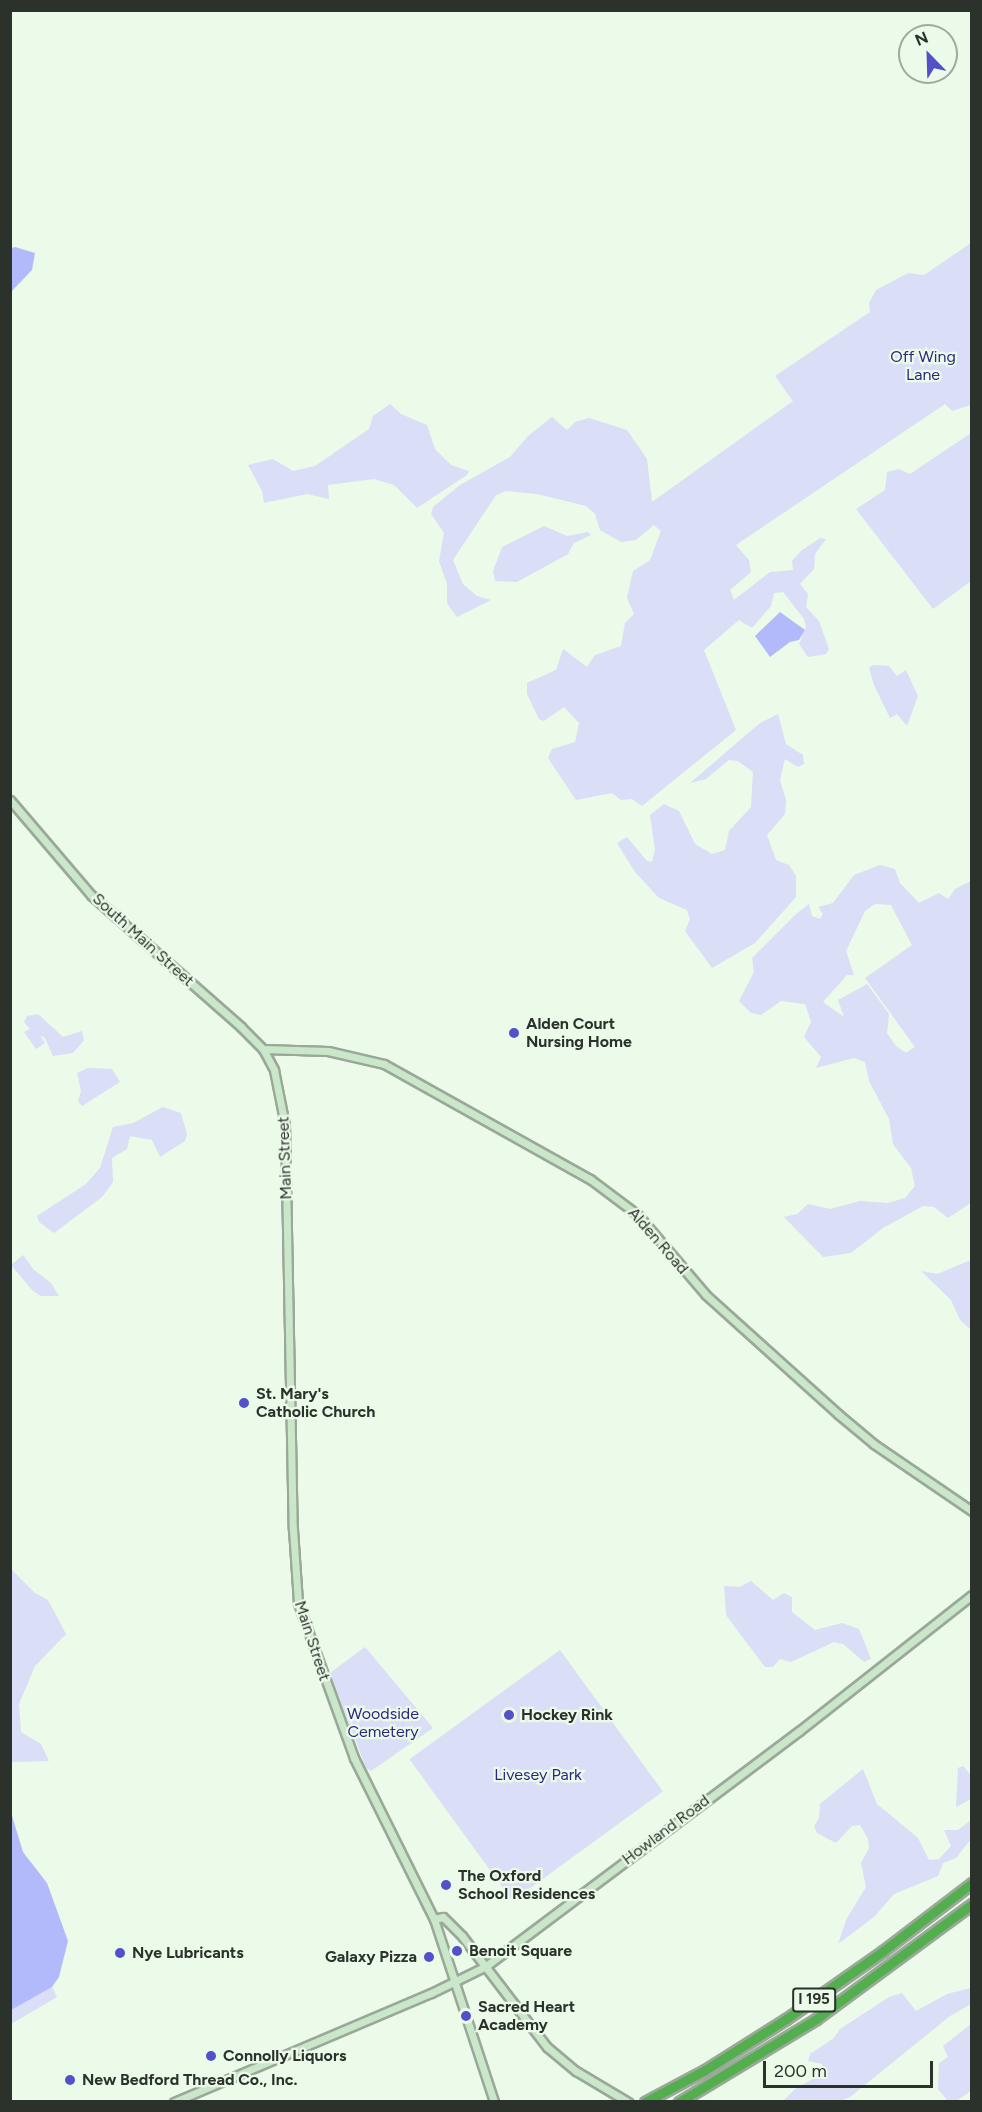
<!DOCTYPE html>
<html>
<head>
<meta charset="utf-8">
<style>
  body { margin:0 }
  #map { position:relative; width:982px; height:2112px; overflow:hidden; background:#ebfae9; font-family:Figtree,sans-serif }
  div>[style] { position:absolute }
  .green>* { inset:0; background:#dadef6; transform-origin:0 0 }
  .water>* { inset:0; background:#b3bafb }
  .roads { filter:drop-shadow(2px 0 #9aa899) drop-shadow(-2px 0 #9aa899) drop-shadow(0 2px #9aa899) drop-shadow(0 -2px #9aa899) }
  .secondary>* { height:7px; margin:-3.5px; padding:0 3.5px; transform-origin:3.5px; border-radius:3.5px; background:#cbe7ca }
  .motorway>* { height:9px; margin:-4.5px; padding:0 4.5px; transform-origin:4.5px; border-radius:4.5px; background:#53af4e }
  .dots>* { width:16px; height:16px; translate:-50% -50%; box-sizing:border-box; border:3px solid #ebfae9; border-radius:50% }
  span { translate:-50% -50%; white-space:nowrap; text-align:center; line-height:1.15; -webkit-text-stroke:4.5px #ebfae9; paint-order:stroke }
  .shield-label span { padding:2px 4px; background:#ebfae9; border:2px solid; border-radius:4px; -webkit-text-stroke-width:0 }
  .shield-label { font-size:15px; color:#2b312b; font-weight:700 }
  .park-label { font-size:16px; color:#2e2781 }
  .street-label { font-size:16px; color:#2b312b }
  .poi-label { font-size:16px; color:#2b312b; font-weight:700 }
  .left { translate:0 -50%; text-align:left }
  .right { translate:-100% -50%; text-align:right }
  .frame { position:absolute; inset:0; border:12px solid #2b312b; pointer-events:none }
  .north { position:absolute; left:898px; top:24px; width:60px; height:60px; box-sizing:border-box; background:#ebfae9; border:2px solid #9eaa9d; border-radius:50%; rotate:337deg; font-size:16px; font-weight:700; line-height:24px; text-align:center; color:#2b312b }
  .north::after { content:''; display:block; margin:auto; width:21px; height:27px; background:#5451c8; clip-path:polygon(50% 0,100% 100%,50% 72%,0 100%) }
  .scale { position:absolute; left:763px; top:2061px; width:170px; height:27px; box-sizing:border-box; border:3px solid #2b312b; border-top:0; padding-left:8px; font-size:18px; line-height:21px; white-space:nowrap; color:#2b312b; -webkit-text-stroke:4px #ebfae9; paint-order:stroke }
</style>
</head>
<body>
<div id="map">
  <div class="green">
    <i style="clip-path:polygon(971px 243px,971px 405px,952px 411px,945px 404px,736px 545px,749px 560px,751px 572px,730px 590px,734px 600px,770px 572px,793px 570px,792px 561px,801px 551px,820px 538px,826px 539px,815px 554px,814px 569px,800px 584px,808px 594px,806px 607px,819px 621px,829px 649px,826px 654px,808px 657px,799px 644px,806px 627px,804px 619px,783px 592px,774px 593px,771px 606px,752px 628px,739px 620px,704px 650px,736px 730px,642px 806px,632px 799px,621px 800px,612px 793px,576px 800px,548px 758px,552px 749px,575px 742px,579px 723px,564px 707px,544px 721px,539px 719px,527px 694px,527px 683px,556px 670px,563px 649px,587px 667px,595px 655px,621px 646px,625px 623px,634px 614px,627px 598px,633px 571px,650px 560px,661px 531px,654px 525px,636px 540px,621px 542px,600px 530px,595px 514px,586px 506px,537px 494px,506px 491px,496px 495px,453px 560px,463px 584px,477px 596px,491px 600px,457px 617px,447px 603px,447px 584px,439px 561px,444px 533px,431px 514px,433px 507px,460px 485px,510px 457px,528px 436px,552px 417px,567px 430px,575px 422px,589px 418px,627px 430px,647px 459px,652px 502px,793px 401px,775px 376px,870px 312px,869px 303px,876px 290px,908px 273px,924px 275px)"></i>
    <i style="clip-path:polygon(390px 404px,401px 414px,427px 425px,435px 449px,451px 465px,469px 471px,467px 475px,417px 508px,394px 485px,374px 479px,328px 485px,329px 499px,307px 494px,264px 503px,262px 491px,248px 465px,273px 459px,293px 471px,315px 466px,369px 429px,373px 416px)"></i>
    <i style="clip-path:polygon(971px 433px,971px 581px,933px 609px,856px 509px,885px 490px,887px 472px,899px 469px,910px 474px)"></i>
    <i style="clip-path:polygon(544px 526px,567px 536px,588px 532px,591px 535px,574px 543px,568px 554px,517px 582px,495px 581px,493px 571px,502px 547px)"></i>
    <i style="clip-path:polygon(873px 665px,889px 666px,897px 676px,906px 670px,918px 696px,907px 726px,897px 714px,890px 718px,874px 685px,869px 668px)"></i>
    <i style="clip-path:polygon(778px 714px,786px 744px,803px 755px,804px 764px,798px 767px,785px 759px,780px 780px,786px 800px,785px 814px,767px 835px,776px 860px,789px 865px,796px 876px,796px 897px,755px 943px,712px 968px,685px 931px,690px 919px,687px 910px,659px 898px,635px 872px,617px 843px,627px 837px,647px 861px,652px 862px,655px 850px,650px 815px,664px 804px,679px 811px,695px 844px,712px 854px,725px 850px,729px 831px,751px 807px,753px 772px,738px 761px,729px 760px,706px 779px,690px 783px,760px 723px)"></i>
    <i style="clip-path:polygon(evenodd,880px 865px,895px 869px,900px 883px,919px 903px,939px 893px,948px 899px,955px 889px,971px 881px,971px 1203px,948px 1218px,934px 1207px,923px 1206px,883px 1228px,851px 1253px,823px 1257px,784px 1217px,797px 1214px,808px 1204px,830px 1209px,860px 1201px,888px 1203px,905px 1198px,915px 1186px,911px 1168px,893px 1144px,889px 1119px,869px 1081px,865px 1062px,854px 1058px,816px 1068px,821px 1057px,804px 1037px,811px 1022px,805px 1004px,781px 1001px,761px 1015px,751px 1013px,739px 1001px,754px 972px,752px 958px,796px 914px,809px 904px,812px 916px,820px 919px,823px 914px,818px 907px,833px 903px,854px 875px,880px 865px,875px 904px,891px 905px,912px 945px,865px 978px,915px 1047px,906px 1053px,896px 1046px,887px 1033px,889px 1014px,867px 984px,838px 1000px,844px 1017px,823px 1002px,847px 975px,854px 975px,846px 951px,865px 911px,875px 904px)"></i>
    <i style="clip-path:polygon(38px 1014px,63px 1037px,82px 1031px,84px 1040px,73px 1053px,53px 1056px,45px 1038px,40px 1035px,45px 1043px,36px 1049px,24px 1032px,30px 1029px,24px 1022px,27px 1016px)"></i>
    <i style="clip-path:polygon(88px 1068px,112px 1069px,120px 1082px,82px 1106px,78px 1101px,81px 1091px,77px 1073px)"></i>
    <i style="clip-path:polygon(163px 1107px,181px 1113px,187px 1134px,185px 1141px,160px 1157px,152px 1140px,130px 1136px,127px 1149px,112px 1158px,113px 1182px,102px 1197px,54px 1233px,39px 1222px,37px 1216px,86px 1184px,100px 1168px,113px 1127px,133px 1123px)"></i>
    <i style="clip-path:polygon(23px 1255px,33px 1269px,51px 1283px,59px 1296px,41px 1296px,33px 1291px,11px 1265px)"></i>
    <i style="clip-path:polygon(971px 1260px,971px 1330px,960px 1320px,951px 1300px,921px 1271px,937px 1274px)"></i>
    <i style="clip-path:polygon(11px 1569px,35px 1593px,48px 1600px,66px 1634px,35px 1666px,19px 1704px,21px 1732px,41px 1744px,49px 1761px,11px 1762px)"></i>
    <i style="clip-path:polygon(751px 1581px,773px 1600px,784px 1593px,792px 1597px,792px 1612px,815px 1630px,842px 1623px,859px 1629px,871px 1659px,864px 1662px,843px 1644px,834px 1642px,791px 1662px,780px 1659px,773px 1667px,765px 1667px,726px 1615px,724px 1586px,739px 1587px)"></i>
    <i style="clip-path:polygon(365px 1647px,433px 1728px,371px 1771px,366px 1768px,330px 1673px)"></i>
    <i style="left:560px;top:1650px;width:175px;height:186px;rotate:54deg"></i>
    <i style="clip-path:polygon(963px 1766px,971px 1775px,971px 1799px,956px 1807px,958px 1768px)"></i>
    <i style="clip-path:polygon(863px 1769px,877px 1804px,918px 1838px,929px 1860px,939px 1859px,951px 1846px,944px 1830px,958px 1830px,971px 1820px,971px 1839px,956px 1858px,943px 1863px,938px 1876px,894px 1894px,874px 1917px,838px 1944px,847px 1918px,866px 1887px,861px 1863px,869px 1848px,868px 1839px,860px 1825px,852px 1826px,836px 1843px,817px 1833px,814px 1826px,819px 1818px,820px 1804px)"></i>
    <i style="clip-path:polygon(52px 1987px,57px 1997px,11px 2024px,11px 2010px,15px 2005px)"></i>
    <i style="clip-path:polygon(971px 1988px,971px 2004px,950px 2016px,850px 2097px,840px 2101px,783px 2101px,795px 2089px,823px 2073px,822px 2064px,808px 2061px,810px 2054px,834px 2038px,840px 2029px,889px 1997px,902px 1993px,916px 2011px,947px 1994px)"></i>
    <i style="clip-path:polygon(971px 2024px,971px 2091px,956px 2101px,948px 2101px,938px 2089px,939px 2063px,948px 2057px,943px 2046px)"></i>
  </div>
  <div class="water">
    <i style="clip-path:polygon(15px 247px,35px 253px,32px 270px,11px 292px,11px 248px)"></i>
    <i style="clip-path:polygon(780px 612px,805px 630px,799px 640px,790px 642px,770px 657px,755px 636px)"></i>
    <i style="clip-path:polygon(10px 1809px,23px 1852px,47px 1883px,68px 1941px,59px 1977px,52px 1987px,11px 2010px)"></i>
  </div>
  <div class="roads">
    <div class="secondary">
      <i style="left:10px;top:800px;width:125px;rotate:49.5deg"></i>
      <i style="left:91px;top:895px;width:200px;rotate:41.3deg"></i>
      <i style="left:241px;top:1027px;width:31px;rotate:45deg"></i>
      <i style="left:263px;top:1049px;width:24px;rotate:62deg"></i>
      <i style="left:274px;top:1070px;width:56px;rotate:78.7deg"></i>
      <i style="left:285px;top:1125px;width:404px;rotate:88.9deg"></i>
      <i style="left:293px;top:1529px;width:74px;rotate:86.1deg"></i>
      <i style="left:298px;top:1603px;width:165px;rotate:70.1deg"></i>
      <i style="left:354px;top:1758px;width:180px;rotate:63.6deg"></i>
      <i style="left:434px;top:1919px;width:193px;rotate:71.8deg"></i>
      <i style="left:263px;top:1049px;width:65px;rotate:1.8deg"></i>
      <i style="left:328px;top:1051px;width:57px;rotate:13.1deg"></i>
      <i style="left:384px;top:1064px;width:236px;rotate:29.2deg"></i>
      <i style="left:590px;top:1179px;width:60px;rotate:36.9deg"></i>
      <i style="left:638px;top:1215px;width:105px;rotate:49.6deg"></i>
      <i style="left:706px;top:1295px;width:178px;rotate:42deg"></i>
      <i style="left:838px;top:1414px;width:47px;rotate:39.8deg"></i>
      <i style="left:874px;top:1444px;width:119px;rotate:34.4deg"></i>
      <i style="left:434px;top:1919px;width:9px;rotate:-13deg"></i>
      <i style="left:443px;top:1917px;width:27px;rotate:45deg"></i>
      <i style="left:462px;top:1936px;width:140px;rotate:52.6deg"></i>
      <i style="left:547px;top:2047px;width:38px;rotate:40deg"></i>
      <i style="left:576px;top:2071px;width:61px;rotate:30.8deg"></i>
      <i style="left:174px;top:2102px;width:279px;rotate:-23deg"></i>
      <i style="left:431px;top:1993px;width:61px;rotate:-26.1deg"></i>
      <i style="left:486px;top:1966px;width:391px;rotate:-36.9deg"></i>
      <i style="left:799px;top:1731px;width:220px;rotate:-38.2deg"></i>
    </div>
    <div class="motorway">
      <i style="left:645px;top:2102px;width:68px;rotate:-28.1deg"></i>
      <i style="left:705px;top:2070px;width:96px;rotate:-32.2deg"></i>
      <i style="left:786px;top:2019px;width:118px;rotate:-35deg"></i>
      <i style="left:883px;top:1951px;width:112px;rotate:-37.4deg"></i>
      <i style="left:679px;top:2102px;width:160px;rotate:-31.2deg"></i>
      <i style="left:816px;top:2019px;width:194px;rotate:-36.4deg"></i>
    </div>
  </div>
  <div class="dots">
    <i style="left:514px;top:1033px;background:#5451c8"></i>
    <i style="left:244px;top:1403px;background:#5451c8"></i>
    <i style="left:509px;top:1715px;background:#5451c8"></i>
    <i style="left:446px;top:1885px;background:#5451c8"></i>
    <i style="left:457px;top:1951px;background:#5451c8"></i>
    <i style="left:120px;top:1953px;background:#5451c8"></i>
    <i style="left:429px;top:1957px;background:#5451c8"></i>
    <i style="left:466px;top:2016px;background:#5451c8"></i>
    <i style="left:211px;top:2056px;background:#5451c8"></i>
    <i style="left:70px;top:2080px;background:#5451c8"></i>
  </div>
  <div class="shield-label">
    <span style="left:814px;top:2000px">I 195</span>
  </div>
  <div class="park-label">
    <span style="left:923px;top:366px">Off Wing<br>Lane</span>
    <span style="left:383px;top:1723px">Woodside<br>Cemetery</span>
    <span style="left:538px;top:1775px">Livesey Park</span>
  </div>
  <div class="street-label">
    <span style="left:143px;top:940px;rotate:42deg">South Main Street</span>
    <span style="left:285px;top:1158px;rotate:-92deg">Main Street</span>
    <span style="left:658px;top:1241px;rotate:49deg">Alden Road</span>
    <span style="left:312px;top:1641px;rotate:72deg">Main Street</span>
    <span style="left:666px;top:1830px;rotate:-37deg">Howland Road</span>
  </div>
  <div class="poi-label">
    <span class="left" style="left:526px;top:1033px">Alden Court<br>Nursing Home</span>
    <span class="left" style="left:256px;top:1403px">St. Mary's<br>Catholic Church</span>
    <span class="left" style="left:521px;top:1715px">Hockey Rink</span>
    <span class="left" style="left:458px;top:1885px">The Oxford<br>School Residences</span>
    <span class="left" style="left:469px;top:1951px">Benoit Square</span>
    <span class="left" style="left:132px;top:1953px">Nye Lubricants</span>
    <span class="right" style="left:417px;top:1957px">Galaxy Pizza</span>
    <span class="left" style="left:478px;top:2016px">Sacred Heart<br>Academy</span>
    <span class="left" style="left:223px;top:2056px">Connolly Liquors</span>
    <span class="left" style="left:82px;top:2080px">New Bedford Thread Co., Inc.</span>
  </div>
  <div class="frame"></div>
  <div class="north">N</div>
  <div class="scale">200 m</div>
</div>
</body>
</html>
